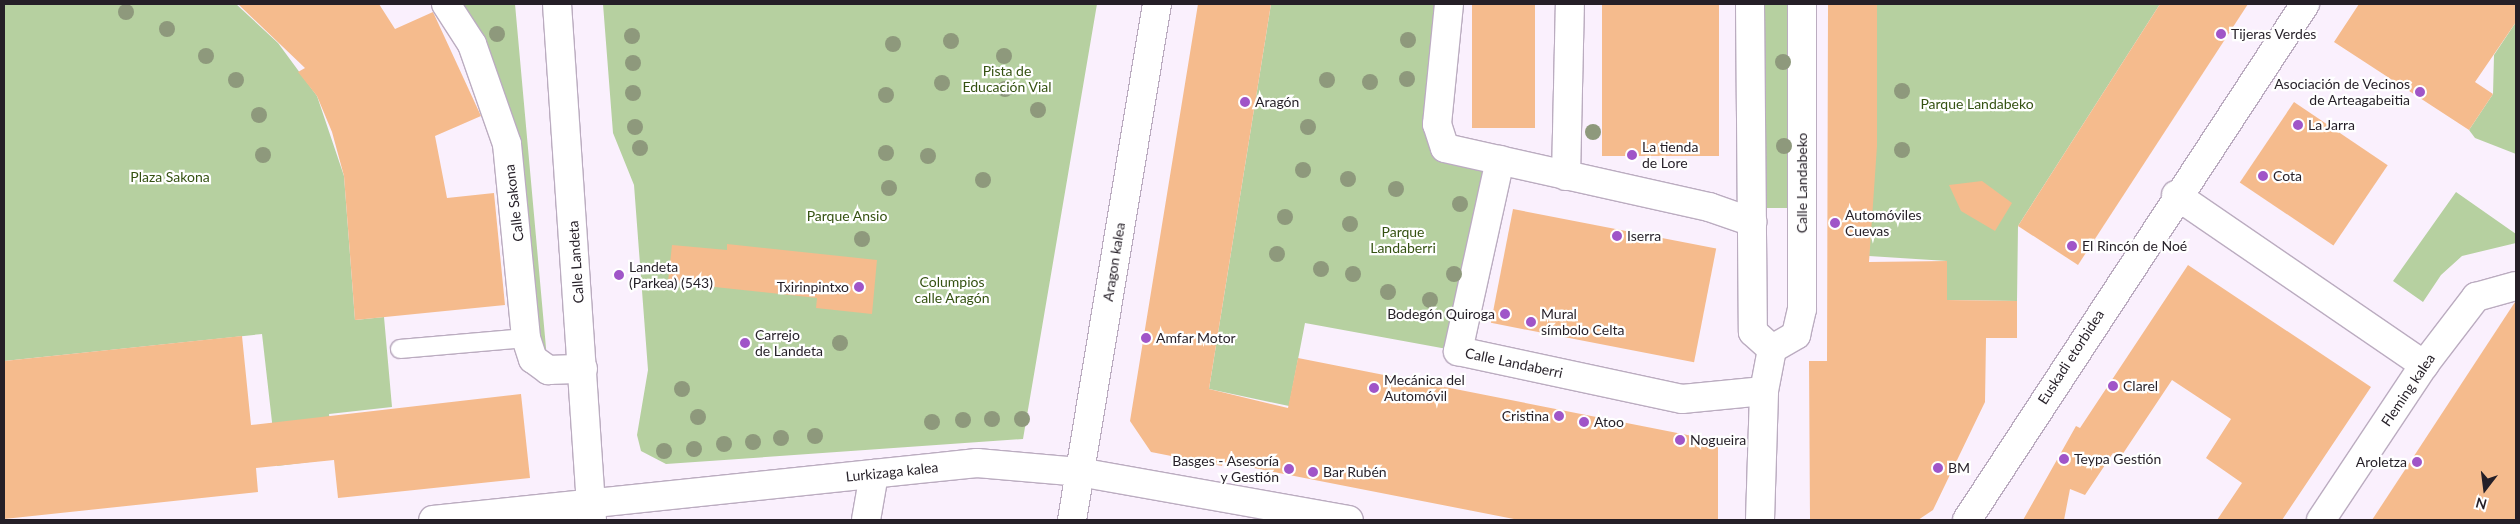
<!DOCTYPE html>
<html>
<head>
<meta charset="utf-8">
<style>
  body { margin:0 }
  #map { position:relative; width:2520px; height:524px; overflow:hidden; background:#faf0fd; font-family:Lato,sans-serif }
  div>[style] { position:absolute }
  .green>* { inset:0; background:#b6d0a0; transform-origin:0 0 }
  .building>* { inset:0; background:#f5bb8d; transform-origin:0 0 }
  .roads { filter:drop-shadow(1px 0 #bbacc0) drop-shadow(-1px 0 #bbacc0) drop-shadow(0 1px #bbacc0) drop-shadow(0 -1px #bbacc0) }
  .service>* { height:18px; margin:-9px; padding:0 9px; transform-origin:9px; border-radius:9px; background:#fff }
  .pedestrian>* { height:28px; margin:-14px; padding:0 14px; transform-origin:14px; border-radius:14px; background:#fff }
  .minor>* { height:28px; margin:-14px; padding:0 14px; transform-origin:14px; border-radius:14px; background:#fff }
  .tertiary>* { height:28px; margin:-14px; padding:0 14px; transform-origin:14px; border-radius:14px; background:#fff }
  .trees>* { width:16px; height:16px; margin:-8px; border-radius:50%; background:#8e997c }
  .dots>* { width:14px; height:14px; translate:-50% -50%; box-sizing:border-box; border:2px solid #fff; border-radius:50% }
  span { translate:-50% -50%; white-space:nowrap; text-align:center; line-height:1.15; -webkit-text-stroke:4.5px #fff; paint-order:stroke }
  .poi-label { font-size:14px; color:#251f27 }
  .left { translate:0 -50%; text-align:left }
  .right { translate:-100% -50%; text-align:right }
  .park-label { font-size:14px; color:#355212 }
  .street-label { font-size:14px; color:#251f27 }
  .frame { position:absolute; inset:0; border:5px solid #251f27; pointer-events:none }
  .north { position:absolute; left:2460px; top:464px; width:50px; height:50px; -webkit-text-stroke:4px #fff; paint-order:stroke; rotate:195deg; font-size:14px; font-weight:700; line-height:20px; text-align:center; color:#251f27 }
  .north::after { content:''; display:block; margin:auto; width:18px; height:22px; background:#251f27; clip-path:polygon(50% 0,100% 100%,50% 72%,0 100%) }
</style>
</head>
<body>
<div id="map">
  <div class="green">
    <i style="clip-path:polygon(4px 4px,236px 4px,278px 43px,317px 96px,344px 176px,355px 320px,384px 317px,392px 407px,329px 414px,334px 459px,277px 466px,262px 334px,4px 361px)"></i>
    <i style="clip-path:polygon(446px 4px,515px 4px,548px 370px,539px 367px,507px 144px)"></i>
    <i style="clip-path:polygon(603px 4px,1097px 4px,1023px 439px,666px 464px,641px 451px,637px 435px,648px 370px,634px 185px,613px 133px)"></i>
    <i style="clip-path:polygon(1271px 4px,1449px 4px,1445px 148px,1500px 160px,1458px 351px,1305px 323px,1289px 406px,1209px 389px)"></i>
    <i style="left:1758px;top:4px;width:41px;height:204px"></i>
    <i style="clip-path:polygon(1877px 4px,2160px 4px,2018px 226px,2017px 301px,1947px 300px,1947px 261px,1869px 256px)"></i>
    <i style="clip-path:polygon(2516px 22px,2516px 154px,2475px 138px,2469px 130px,2493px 94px,2494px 55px)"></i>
    <i style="clip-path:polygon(2456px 192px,2516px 234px,2516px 243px,2462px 256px,2441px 275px,2423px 302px,2393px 281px)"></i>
  </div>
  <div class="building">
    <i style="clip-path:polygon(238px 4px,379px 4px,395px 29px,433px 12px,481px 116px,435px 136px,447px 198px,494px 193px,505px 305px,355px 320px,344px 176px,332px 132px,317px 96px,298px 72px,305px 68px)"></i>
    <i style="clip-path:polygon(1198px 4px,1271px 4px,1209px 389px,1288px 408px,1298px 358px,1718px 441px,1718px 520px,1519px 520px,1223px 462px,1222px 466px,1151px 452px,1130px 421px)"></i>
    <i style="left:1472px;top:4px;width:63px;height:124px"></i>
    <i style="left:1602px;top:4px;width:117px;height:152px"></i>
    <i style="clip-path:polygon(1828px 4px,1877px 4px,1877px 146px,1869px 262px,1947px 261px,1947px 300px,2017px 301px,2017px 338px,1986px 338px,1985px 402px,1933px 510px,1918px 520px,1810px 520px,1809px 361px,1827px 361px)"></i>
    <i style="clip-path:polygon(2160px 4px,2248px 4px,2078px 265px,2018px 226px)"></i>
    <i style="clip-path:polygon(2359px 4px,2516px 4px,2516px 22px,2475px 82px,2493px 94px,2469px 130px,2334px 42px)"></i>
    <i style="left:2294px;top:102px;width:113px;height:97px;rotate:34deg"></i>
    <i style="clip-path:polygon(1982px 181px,2012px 203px,1995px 231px,1961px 211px,1949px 185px)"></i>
    <i style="left:1513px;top:209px;width:207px;height:116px;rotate:11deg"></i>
    <i style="clip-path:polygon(727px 244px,877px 260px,872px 314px,816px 308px,817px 298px,668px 282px,672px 245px,727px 250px)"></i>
    <i style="clip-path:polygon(2188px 265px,2371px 387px,2282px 520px,2217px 520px,2242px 483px,2206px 458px,2231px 419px,2172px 380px,2120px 458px,2113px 453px,2085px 495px,2070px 489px,2064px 520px,2023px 520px,2076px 426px,2080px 428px)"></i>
    <i style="clip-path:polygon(2516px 302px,2516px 520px,2372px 520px,2515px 302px)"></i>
    <i style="clip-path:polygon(242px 336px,251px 425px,521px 394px,530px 478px,338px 498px,334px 460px,256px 468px,258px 492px,4px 519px,4px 361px)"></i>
  </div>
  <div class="roads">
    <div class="service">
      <i style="left:400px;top:349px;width:126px;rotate:-5deg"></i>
    </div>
    <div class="pedestrian">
      <i style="left:866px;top:520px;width:47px;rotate:-80.1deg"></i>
    </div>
    <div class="minor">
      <i style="left:446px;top:4px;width:48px;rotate:57deg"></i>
      <i style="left:472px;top:44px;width:106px;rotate:70.7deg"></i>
      <i style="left:507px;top:144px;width:195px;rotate:84.4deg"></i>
      <i style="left:526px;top:338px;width:22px;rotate:72deg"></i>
      <i style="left:533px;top:359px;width:19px;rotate:36deg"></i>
      <i style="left:548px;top:370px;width:35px;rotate:-2deg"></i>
      <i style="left:1449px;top:4px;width:121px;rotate:95.7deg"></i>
      <i style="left:1437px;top:124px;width:25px;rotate:72deg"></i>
      <i style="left:1445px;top:148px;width:271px;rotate:12.6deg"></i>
      <i style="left:1709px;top:207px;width:46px;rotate:19.2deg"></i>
      <i style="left:1750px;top:4px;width:328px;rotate:89.5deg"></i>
      <i style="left:1753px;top:332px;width:25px;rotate:42deg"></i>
      <i style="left:1500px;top:160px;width:196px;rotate:102.4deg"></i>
      <i style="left:1458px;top:351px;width:229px;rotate:12.1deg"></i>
      <i style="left:1682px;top:399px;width:82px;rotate:-5.6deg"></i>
      <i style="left:1566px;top:176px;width:172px;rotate:-88.7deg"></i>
      <i style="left:2176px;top:195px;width:301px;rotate:34.4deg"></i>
      <i style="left:433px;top:520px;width:547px;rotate:-5.98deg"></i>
      <i style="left:977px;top:463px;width:102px;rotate:5deg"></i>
      <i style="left:1079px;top:472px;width:274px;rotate:10.1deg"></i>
      <i style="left:1072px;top:520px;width:523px;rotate:-80.65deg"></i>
      <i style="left:1760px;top:520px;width:129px;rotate:-88.2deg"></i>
      <i style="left:1764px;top:391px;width:43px;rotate:-79.2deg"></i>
      <i style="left:1772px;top:349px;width:28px;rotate:-30deg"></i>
      <i style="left:1796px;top:335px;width:27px;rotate:-77deg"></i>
      <i style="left:1802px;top:309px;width:305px;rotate:-90deg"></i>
      <i style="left:2321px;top:520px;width:186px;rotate:-56.4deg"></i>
      <i style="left:2424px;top:365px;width:86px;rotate:-52.6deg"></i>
      <i style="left:2476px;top:297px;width:41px;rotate:-15.4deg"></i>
    </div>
    <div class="tertiary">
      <i style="left:557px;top:4px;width:517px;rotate:86.12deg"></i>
      <i style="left:1967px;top:520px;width:617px;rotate:-56.77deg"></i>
    </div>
  </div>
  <div class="trees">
    <i style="left:126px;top:12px"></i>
    <i style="left:167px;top:29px"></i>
    <i style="left:497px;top:34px"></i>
    <i style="left:632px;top:36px"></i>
    <i style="left:1408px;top:40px"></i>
    <i style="left:951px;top:41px"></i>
    <i style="left:893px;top:44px"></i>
    <i style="left:206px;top:56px"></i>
    <i style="left:1004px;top:56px"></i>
    <i style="left:1783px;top:62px"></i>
    <i style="left:633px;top:63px"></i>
    <i style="left:1407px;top:79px"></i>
    <i style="left:236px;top:80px"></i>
    <i style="left:1327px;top:80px"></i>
    <i style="left:1370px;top:82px"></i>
    <i style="left:942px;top:83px"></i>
    <i style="left:1005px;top:89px"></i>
    <i style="left:1902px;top:91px"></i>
    <i style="left:633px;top:93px"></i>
    <i style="left:886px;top:95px"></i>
    <i style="left:1038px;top:110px"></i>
    <i style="left:259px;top:115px"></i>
    <i style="left:635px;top:127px"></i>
    <i style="left:1308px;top:127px"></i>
    <i style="left:1593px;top:132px"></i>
    <i style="left:1784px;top:146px"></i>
    <i style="left:640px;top:148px"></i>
    <i style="left:1902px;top:150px"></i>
    <i style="left:886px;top:153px"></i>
    <i style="left:263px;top:155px"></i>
    <i style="left:928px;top:156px"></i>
    <i style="left:1303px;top:170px"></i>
    <i style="left:1348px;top:179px"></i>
    <i style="left:983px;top:180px"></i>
    <i style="left:889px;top:188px"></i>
    <i style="left:1396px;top:189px"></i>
    <i style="left:1460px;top:204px"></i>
    <i style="left:1285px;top:217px"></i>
    <i style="left:1350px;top:224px"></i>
    <i style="left:862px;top:239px"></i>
    <i style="left:1277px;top:254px"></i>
    <i style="left:1321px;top:269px"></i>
    <i style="left:1353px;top:274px"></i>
    <i style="left:1454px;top:274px"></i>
    <i style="left:1388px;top:292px"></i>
    <i style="left:1430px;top:300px"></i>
    <i style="left:840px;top:343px"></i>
    <i style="left:682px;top:389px"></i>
    <i style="left:698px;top:417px"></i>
    <i style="left:992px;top:419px"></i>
    <i style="left:1022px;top:419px"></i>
    <i style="left:963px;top:420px"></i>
    <i style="left:932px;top:422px"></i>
    <i style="left:815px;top:436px"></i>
    <i style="left:781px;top:438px"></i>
    <i style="left:753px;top:442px"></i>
    <i style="left:724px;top:444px"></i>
    <i style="left:694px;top:449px"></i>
    <i style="left:664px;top:451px"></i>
  </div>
  <div class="dots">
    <i style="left:2221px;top:34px;background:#a055c8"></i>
    <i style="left:2420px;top:92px;background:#a055c8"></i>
    <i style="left:1245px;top:102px;background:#a055c8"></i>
    <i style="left:2298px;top:125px;background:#a055c8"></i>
    <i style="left:1632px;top:155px;background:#a055c8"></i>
    <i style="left:2263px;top:176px;background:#a055c8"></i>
    <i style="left:1835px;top:223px;background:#a055c8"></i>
    <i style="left:1617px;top:236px;background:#a055c8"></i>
    <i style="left:2072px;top:246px;background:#a055c8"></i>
    <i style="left:619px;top:275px;background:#a055c8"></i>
    <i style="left:859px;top:287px;background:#a055c8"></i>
    <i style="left:1505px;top:314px;background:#a055c8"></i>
    <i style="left:1531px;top:322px;background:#a055c8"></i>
    <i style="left:1146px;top:338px;background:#a055c8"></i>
    <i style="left:745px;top:343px;background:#a055c8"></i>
    <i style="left:2113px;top:386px;background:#a055c8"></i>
    <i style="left:1374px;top:388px;background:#a055c8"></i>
    <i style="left:1559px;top:416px;background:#a055c8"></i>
    <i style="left:1584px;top:422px;background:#a055c8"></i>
    <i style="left:1680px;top:440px;background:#a055c8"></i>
    <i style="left:2064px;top:459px;background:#a055c8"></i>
    <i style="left:2417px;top:462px;background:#a055c8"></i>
    <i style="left:1938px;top:468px;background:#a055c8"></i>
    <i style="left:1289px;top:469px;background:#a055c8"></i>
    <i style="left:1313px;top:472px;background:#a055c8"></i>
  </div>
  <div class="poi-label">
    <span class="left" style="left:2231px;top:34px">Tijeras Verdes</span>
    <span class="right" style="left:2410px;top:92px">Asociación de Vecinos<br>de Arteagabeitia</span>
    <span class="left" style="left:1255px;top:102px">Aragón</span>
    <span class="left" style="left:2308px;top:125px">La Jarra</span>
    <span class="left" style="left:1642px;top:155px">La tienda<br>de Lore</span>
    <span class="left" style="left:2273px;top:176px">Cota</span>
    <span class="left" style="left:1845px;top:223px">Automóviles<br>Cuevas</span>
    <span class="left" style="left:1627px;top:236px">Iserra</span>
    <span class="left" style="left:2082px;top:246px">El Rincón de Noé</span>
    <span class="left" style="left:629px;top:275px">Landeta<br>(Parkea) (543)</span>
    <span class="right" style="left:849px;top:287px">Txirinpintxo</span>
    <span class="right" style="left:1495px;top:314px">Bodegón Quiroga</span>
    <span class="left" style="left:1541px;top:322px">Mural<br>símbolo Celta</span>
    <span class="left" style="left:755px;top:343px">Carrejo<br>de Landeta</span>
    <span class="left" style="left:1156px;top:338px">Amfar Motor</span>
    <span class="left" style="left:1384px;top:388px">Mecánica del<br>Automóvil</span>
    <span class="left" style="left:2123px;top:386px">Clarel</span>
    <span class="right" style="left:1549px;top:416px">Cristina</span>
    <span class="left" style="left:1594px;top:422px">Atoo</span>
    <span class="left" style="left:1690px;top:440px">Nogueira</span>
    <span class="left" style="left:2074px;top:459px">Teypa Gestión</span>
    <span class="right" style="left:1279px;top:469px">Basges - Asesoría<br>y Gestión</span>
    <span class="right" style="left:2407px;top:462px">Aroletza</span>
    <span class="left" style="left:1948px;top:468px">BM</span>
    <span class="left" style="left:1323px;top:472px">Bar Rubén</span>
  </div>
  <div class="park-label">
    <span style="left:1007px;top:79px">Pista de<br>Educación Vial</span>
    <span style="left:1977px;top:104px">Parque Landabeko</span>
    <span style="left:170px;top:177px">Plaza Sakona</span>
    <span style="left:847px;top:216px">Parque Ansio</span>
    <span style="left:1403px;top:240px">Parque<br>Landaberri</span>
    <span style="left:952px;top:290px">Columpios<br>calle Aragón</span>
  </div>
  <div class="street-label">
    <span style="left:1802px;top:183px;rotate:-90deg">Calle Landabeko</span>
    <span style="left:514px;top:203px;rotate:-97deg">Calle Sakona</span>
    <span style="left:576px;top:262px;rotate:-94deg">Calle Landeta</span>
    <span style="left:1114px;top:262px;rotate:-81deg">Aragon kalea</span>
    <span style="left:2071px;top:357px;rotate:-57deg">Euskadi etorbidea</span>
    <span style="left:1514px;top:363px;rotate:12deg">Calle Landaberri</span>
    <span style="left:2408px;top:390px;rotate:-56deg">Fleming kalea</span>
    <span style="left:892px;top:472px;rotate:-6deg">Lurkizaga kalea</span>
  </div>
  <div class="frame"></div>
  <div class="north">N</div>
</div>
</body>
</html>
